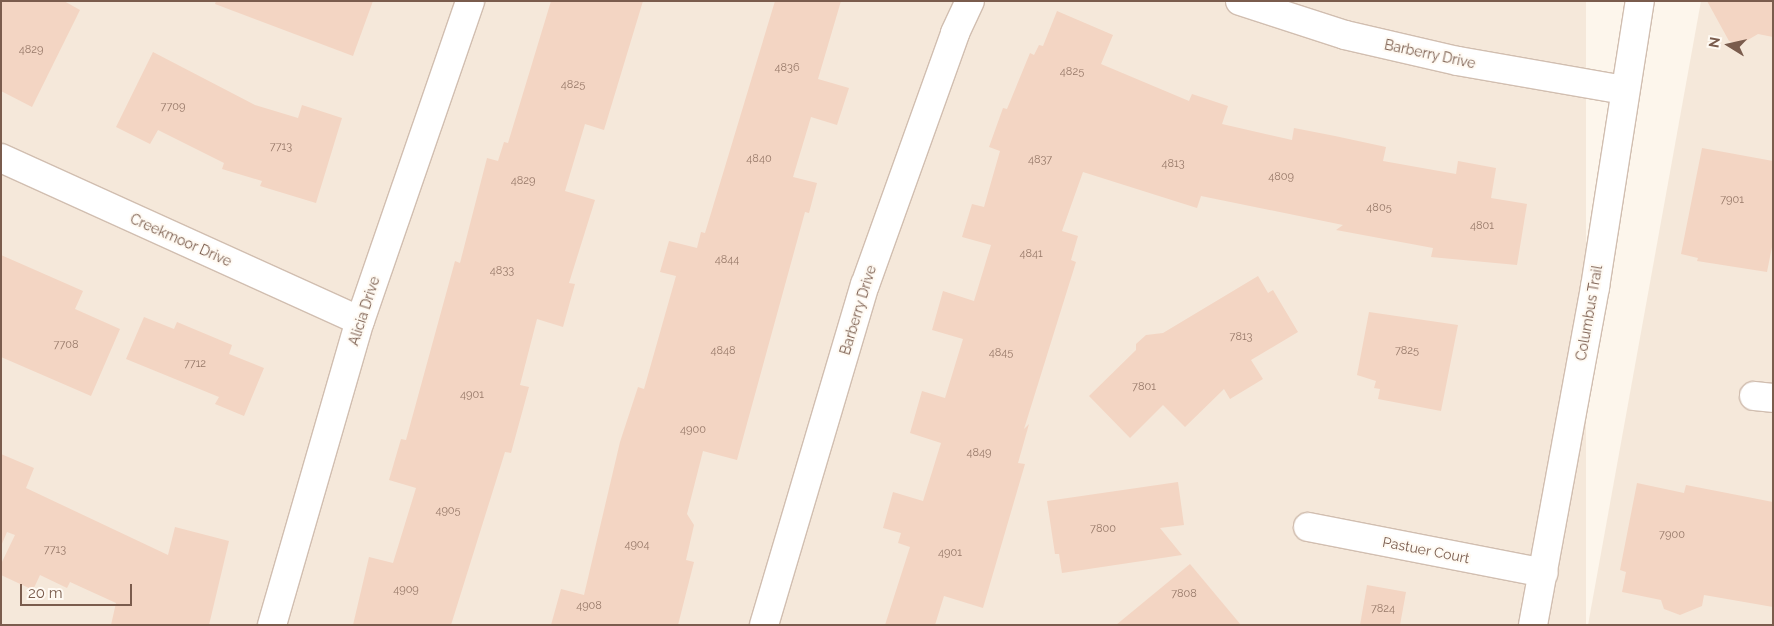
<!DOCTYPE html>
<html>
<head>
<meta charset="utf-8">
<style>
  body { margin:0 }
  #map { position:relative; width:1774px; height:626px; overflow:hidden; background:#fdf6ec; font-family:Raleway,sans-serif }
  div>[style] { position:absolute }
  .residential>* { inset:0; background:#f5e8da; transform-origin:0 0 }
  .building>* { inset:0; background:#f3d5c3 }
  .roads { filter:drop-shadow(1px 0 #d1beb0) drop-shadow(-1px 0 #d1beb0) drop-shadow(0 1px #d1beb0) drop-shadow(0 -1px #d1beb0) }
  .street>* { height:28px; margin:-14px; padding:0 14px; transform-origin:14px; border-radius:14px; background:#fff }
  .secondary>* { height:28px; margin:-14px; padding:0 14px; transform-origin:14px; border-radius:14px; background:#fff }
  span { translate:-50% -50%; white-space:nowrap; text-align:center; line-height:1.15; -webkit-text-stroke:4px #fffaf3; paint-order:stroke }
  .number-label { font-size:11px; color:#987a6a }
  .number-label span { -webkit-text-stroke-width:0 }
  .street-label { font-size:14px; color:#7a5c4d }
  .frame { position:absolute; inset:0; border:2px solid #7a5c4d; pointer-events:none }
  .north { position:absolute; left:1704px; top:20px; width:50px; height:50px; -webkit-text-stroke:4px #fffaf3; paint-order:stroke; rotate:280deg; font-size:14px; font-weight:700; line-height:20px; text-align:center; color:#7a5c4d }
  .north::after { content:''; display:block; margin:auto; width:18px; height:22px; background:#7a5c4d; clip-path:polygon(50% 0,100% 100%,50% 72%,0 100%) }
  .scale { position:absolute; left:20px; top:584px; width:112px; height:22px; box-sizing:border-box; border:2px solid #7a5c4d; border-top:0; padding-left:6px; font-size:15px; line-height:18px; white-space:nowrap; color:#7a5c4d; -webkit-text-stroke:4px #fffaf3; paint-order:stroke }
</style>
</head>
<body>
<div id="map">
  <div class="residential">
    <i style="left:1px;top:1px;width:1585px;height:624px"></i>
    <i style="clip-path:polygon(1701px 1px,1773px 1px,1773px 625px,1588px 625px)"></i>
  </div>
  <div class="building">
    <i style="clip-path:polygon(1px 1px,64px 1px,80px 10px,32px 107px,1px 91px)"></i>
    <i style="clip-path:polygon(216px 1px,373px 1px,353px 56px,215px 4px)"></i>
    <i style="clip-path:polygon(551px 1px,643px 1px,604px 130px,585px 124px,565px 191px,595px 200px,569px 283px,575px 284px,563px 327px,537px 319px,520px 385px,529px 387px,511px 453px,505px 452px,451px 625px,353px 625px,369px 557px,393px 563px,416px 488px,389px 480px,401px 439px,406px 440px,455px 261px,460px 263px,487px 158px,498px 161px,504px 142px,508px 143px)"></i>
    <i style="clip-path:polygon(775px 1px,841px 1px,818px 79px,849px 88px,837px 125px,811px 117px,793px 177px,817px 183px,809px 213px,805px 212px,737px 460px,703px 451px,687px 514px,694px 525px,686px 560px,694px 562px,678px 625px,551px 625px,561px 589px,584px 595px,620px 442px,638px 387px,644px 389px,676px 276px,660px 272px,669px 241px,697px 248px,701px 232px,705px 233px)"></i>
    <i style="clip-path:polygon(1707px 1px,1773px 1px,1773px 37px,1758px 34px,1741px 44px,1729px 41px)"></i>
    <i style="clip-path:polygon(1057px 11px,1113px 35px,1101px 64px,1189px 101px,1192px 94px,1228px 106px,1222px 124px,1292px 140px,1294px 128px,1335px 136px,1386px 147px,1383px 161px,1456px 174px,1458px 161px,1496px 168px,1491px 198px,1527px 204px,1517px 265px,1431px 257px,1433px 248px,1336px 230px,1343px 225px,1201px 196px,1197px 208px,1083px 172px,1062px 231px,1078px 236px,1071px 260px,1076px 262px,1024px 429px,1029px 424px,1018px 463px,1025px 464px,983px 608px,944px 596px,935px 625px,885px 625px,910px 547px,898px 543px,901px 533px,883px 528px,893px 492px,923px 501px,941px 443px,910px 433px,922px 391px,945px 398px,963px 339px,932px 330px,943px 291px,974px 301px,991px 245px,962px 237px,972px 204px,984px 207px,1000px 151px,989px 147px,1003px 108px,1007px 109px,1030px 53px,1034px 55px,1039px 45px,1043px 46px)"></i>
    <i style="clip-path:polygon(153px 52px,255px 105px,298px 118px,302px 105px,342px 118px,316px 203px,260px 186px,262px 181px,222px 169px,224px 163px,158px 130px,150px 144px,116px 127px)"></i>
    <i style="clip-path:polygon(1702px 148px,1773px 161px,1773px 242px,1767px 272px,1697px 261px,1698px 258px,1681px 254px)"></i>
    <i style="clip-path:polygon(1px 255px,83px 291px,75px 309px,120px 329px,91px 396px,1px 357px)"></i>
    <i style="clip-path:polygon(1258px 276px,1268px 293px,1273px 290px,1298px 332px,1251px 360px,1263px 379px,1230px 399px,1224px 389px,1185px 427px,1163px 405px,1130px 438px,1089px 396px,1136px 350px,1136px 344px,1146px 335px,1163px 333px)"></i>
    <i style="clip-path:polygon(1369px 312px,1458px 325px,1441px 411px,1378px 399px,1380px 389px,1374px 388px,1376px 381px,1357px 375px)"></i>
    <i style="clip-path:polygon(144px 317px,174px 329px,177px 322px,232px 345px,229px 354px,264px 368px,244px 416px,215px 404px,219px 397px,126px 359px)"></i>
    <i style="clip-path:polygon(1px 454px,34px 468px,26px 488px,168px 555px,175px 527px,229px 541px,209px 625px,111px 625px,116px 603px,70px 582px,67px 588px,40px 575px,33px 590px,1px 575px,1px 564px,15px 535px,7px 532px,1px 546px)"></i>
    <i style="clip-path:polygon(1178px 482px,1184px 525px,1160px 528px,1182px 555px,1062px 573px,1059px 554px,1055px 554px,1047px 501px)"></i>
    <i style="clip-path:polygon(1637px 483px,1684px 493px,1686px 485px,1773px 502px,1773px 607px,1704px 595px,1702px 606px,1680px 615px,1664px 609px,1661px 600px,1622px 592px,1626px 572px,1620px 570px)"></i>
    <i style="clip-path:polygon(1190px 564px,1241px 625px,1116px 625px)"></i>
    <i style="clip-path:polygon(1367px 585px,1406px 592px,1400px 625px,1360px 625px)"></i>
  </div>
  <div class="roads">
    <div class="street">
      <i style="left:1240px;top:1px;width:110px;rotate:17.9deg"></i>
      <i style="left:1345px;top:35px;width:116px;rotate:13deg"></i>
      <i style="left:1458px;top:61px;width:169px;rotate:9.9deg"></i>
      <i style="left:1px;top:158px;width:394px;rotate:24.4deg"></i>
      <i style="left:1754px;top:396px;width:19px;rotate:6deg"></i>
      <i style="left:1308px;top:527px;width:240px;rotate:11deg"></i>
      <i style="left:272px;top:625px;width:316px;rotate:-73.9deg"></i>
      <i style="left:360px;top:321px;width:338px;rotate:-71deg"></i>
      <i style="left:764px;top:625px;width:355px;rotate:-73.5deg"></i>
      <i style="left:865px;top:285px;width:268px;rotate:-70.3deg"></i>
      <i style="left:955px;top:33px;width:35px;rotate:-65deg"></i>
    </div>
    <div class="secondary">
      <i style="left:1533px;top:625px;width:344px;rotate:-79.6deg"></i>
      <i style="left:1595px;top:287px;width:290px;rotate:-81.1deg"></i>
    </div>
  </div>
  <div class="number-label">
    <span style="left:31px;top:50px">4829</span>
    <span style="left:787px;top:68px">4836</span>
    <span style="left:1072px;top:72px">4825</span>
    <span style="left:573px;top:85px">4825</span>
    <span style="left:173px;top:107px">7709</span>
    <span style="left:281px;top:147px">7713</span>
    <span style="left:759px;top:159px">4840</span>
    <span style="left:1040px;top:160px">4837</span>
    <span style="left:1173px;top:164px">4813</span>
    <span style="left:1281px;top:177px">4809</span>
    <span style="left:523px;top:181px">4829</span>
    <span style="left:1732px;top:200px">7901</span>
    <span style="left:1379px;top:208px">4805</span>
    <span style="left:1482px;top:226px">4801</span>
    <span style="left:1031px;top:254px">4841</span>
    <span style="left:727px;top:260px">4844</span>
    <span style="left:502px;top:271px">4833</span>
    <span style="left:1241px;top:337px">7813</span>
    <span style="left:66px;top:345px">7708</span>
    <span style="left:723px;top:351px">4848</span>
    <span style="left:1407px;top:351px">7825</span>
    <span style="left:1001px;top:353px">4845</span>
    <span style="left:195px;top:364px">7712</span>
    <span style="left:1144px;top:387px">7801</span>
    <span style="left:472px;top:395px">4901</span>
    <span style="left:693px;top:430px">4900</span>
    <span style="left:979px;top:453px">4849</span>
    <span style="left:448px;top:511px">4905</span>
    <span style="left:1103px;top:529px">7800</span>
    <span style="left:1672px;top:535px">7900</span>
    <span style="left:637px;top:545px">4904</span>
    <span style="left:55px;top:550px">7713</span>
    <span style="left:950px;top:553px">4901</span>
    <span style="left:406px;top:590px">4909</span>
    <span style="left:1184px;top:594px">7808</span>
    <span style="left:589px;top:606px">4908</span>
    <span style="left:1383px;top:609px">7824</span>
  </div>
  <div class="street-label">
    <span style="left:1430px;top:54px;rotate:12deg">Barberry Drive</span>
    <span style="left:181px;top:240px;rotate:24deg">Creekmoor Drive</span>
    <span style="left:858px;top:310px;rotate:-73deg">Barberry Drive</span>
    <span style="left:364px;top:311px;rotate:-72deg">Alicia Drive</span>
    <span style="left:1589px;top:313px;rotate:-80deg">Columbus Trail</span>
    <span style="left:1426px;top:550px;rotate:11deg">Pastuer Court</span>
  </div>
  <div class="frame"></div>
  <div class="north">N</div>
  <div class="scale">20 m</div>
</div>
</body>
</html>
